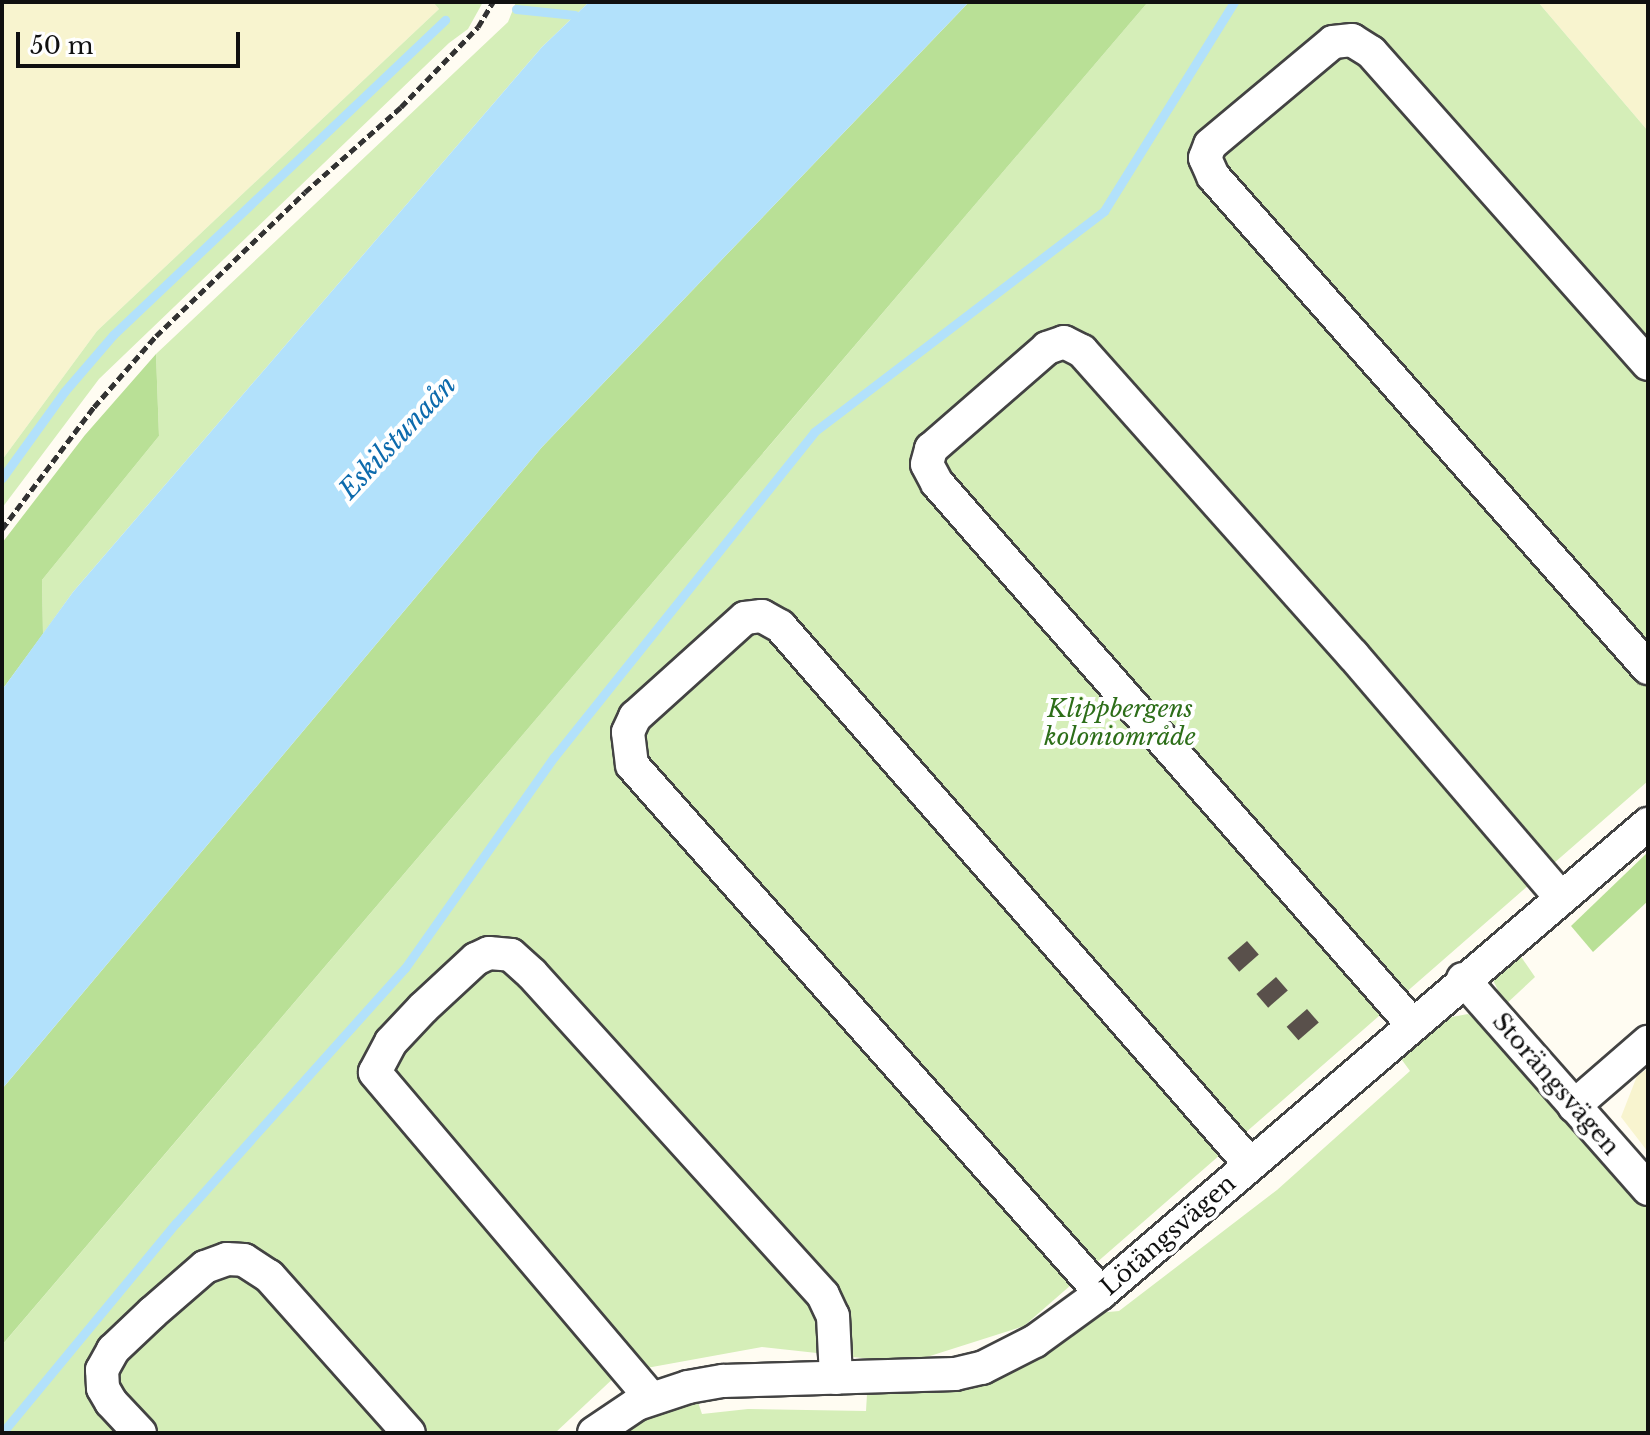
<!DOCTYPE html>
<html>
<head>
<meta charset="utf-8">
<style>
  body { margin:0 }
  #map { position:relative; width:1650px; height:1435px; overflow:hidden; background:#fffcf2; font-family:"Libre Baskerville",serif }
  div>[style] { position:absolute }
  .farmland>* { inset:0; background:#f8f4cf }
  .green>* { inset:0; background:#d5eeb8 }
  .forest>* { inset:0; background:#b9e096 }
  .water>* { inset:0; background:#b2e1fb }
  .stream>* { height:9px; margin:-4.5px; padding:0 4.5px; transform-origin:4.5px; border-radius:4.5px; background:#b2e1fb }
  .building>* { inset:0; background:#59504b; transform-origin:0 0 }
  .path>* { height:5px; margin-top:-2.5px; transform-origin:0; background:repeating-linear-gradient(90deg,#323232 0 8px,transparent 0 12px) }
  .roads { filter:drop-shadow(2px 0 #434343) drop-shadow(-2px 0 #434343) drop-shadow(0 2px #434343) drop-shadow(0 -2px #434343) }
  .minor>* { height:32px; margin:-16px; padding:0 16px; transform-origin:16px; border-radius:16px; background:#fff }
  span { translate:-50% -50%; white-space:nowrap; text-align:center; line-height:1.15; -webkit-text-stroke:8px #fff; paint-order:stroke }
  .park-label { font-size:24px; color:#2d6e19; font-style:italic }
  .street-label { font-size:24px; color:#101010 }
  .water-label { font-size:26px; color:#0d6bad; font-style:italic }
  .frame { position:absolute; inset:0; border:4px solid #101010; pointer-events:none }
  .scale { position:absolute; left:16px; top:32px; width:224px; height:36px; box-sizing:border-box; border:4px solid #101010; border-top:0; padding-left:10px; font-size:24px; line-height:28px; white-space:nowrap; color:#101010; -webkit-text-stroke:6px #fff; paint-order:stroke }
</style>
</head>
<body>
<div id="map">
  <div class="farmland">
    <i style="clip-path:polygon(2px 2px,433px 2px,439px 9px,97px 331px,2px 460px)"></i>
    <i style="clip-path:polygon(1538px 2px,1648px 2px,1648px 131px)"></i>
    <i style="clip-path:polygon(1648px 1068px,1648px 1152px,1621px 1117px,1637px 1076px)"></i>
  </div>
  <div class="green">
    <i style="clip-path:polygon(433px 2px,483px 2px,468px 29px,449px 43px,99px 379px,2px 508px,2px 460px,97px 331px,439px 9px)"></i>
    <i style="clip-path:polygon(516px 2px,589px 2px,542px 47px,73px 592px,43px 634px,42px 580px,159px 436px,156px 354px,508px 22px)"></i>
    <i style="clip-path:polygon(1148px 2px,1538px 2px,1648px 131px,1648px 781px,1024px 1326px,908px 1363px,762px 1347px,619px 1373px,555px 1433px,2px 1433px,3px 1344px)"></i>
    <i style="clip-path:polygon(1517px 951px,1535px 977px,1505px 1005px,1492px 978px)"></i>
    <i style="clip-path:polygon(1468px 1014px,1490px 1030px,1648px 1208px,1648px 1433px,613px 1433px,695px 1393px,702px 1414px,748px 1409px,866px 1411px,867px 1394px,965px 1386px,1087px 1314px,1119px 1311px,1277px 1190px,1410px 1071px,1394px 1049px,1430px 1021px)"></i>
  </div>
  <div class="forest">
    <i style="clip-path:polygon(969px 2px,1148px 2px,2px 1345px,2px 1089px,542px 447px)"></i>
    <i style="clip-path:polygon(156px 354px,159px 436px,42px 580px,43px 634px,2px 690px,2px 543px,85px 435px)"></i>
    <i style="clip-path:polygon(1648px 852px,1648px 901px,1593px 952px,1571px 926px)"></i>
  </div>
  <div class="water">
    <i style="clip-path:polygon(589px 2px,969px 2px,542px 447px,2px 1089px,2px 690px,73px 592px,542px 47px)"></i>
  </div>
  <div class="stream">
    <i style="left:516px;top:9px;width:59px;rotate:5.8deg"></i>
    <i style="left:2px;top:478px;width:106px;rotate:-54.2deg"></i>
    <i style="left:64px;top:392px;width:75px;rotate:-49.3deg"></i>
    <i style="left:113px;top:335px;width:458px;rotate:-43.5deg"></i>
    <i style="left:2px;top:1433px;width:273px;rotate:-50.4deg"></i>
    <i style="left:176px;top:1223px;width:343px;rotate:-48.1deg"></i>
    <i style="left:405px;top:968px;width:258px;rotate:-54.8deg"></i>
    <i style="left:554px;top:757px;width:416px;rotate:-51.3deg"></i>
    <i style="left:814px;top:432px;width:365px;rotate:-37.3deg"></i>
    <i style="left:1104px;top:211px;width:246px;rotate:-58.1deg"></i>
  </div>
  <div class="building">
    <i style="left:1247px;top:941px;width:18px;height:26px;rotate:49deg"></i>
    <i style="left:1276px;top:977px;width:18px;height:26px;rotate:49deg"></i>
    <i style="left:1307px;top:1009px;width:18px;height:27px;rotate:49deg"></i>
  </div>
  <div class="path">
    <i style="left:2px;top:529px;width:153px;rotate:-53deg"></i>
    <i style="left:94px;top:407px;width:94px;rotate:-48.9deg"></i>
    <i style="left:156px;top:336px;width:207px;rotate:-44deg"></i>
    <i style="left:305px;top:192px;width:128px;rotate:-41.5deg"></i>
    <i style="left:401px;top:107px;width:111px;rotate:-46.1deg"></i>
    <i style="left:478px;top:27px;width:29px;rotate:-59deg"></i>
  </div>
  <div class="roads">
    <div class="minor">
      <i style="left:1648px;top:364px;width:417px;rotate:-131.6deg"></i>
      <i style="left:1371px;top:52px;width:22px;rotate:-148deg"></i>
      <i style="left:1352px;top:40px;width:19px;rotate:174deg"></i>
      <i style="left:1333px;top:42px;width:160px;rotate:140.1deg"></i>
      <i style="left:1210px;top:145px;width:14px;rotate:111deg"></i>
      <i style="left:1205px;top:158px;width:20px;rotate:66deg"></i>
      <i style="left:1213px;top:176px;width:657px;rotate:48.52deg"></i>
      <i style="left:1463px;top:979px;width:280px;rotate:48.6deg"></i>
      <i style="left:1412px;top:1024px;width:720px;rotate:-131.28deg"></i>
      <i style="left:937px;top:483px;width:21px;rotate:-118deg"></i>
      <i style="left:927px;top:464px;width:16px;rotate:-75deg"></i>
      <i style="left:931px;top:449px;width:154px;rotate:-41deg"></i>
      <i style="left:1047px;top:348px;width:18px;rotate:-19deg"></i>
      <i style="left:1064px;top:342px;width:20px;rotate:27deg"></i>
      <i style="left:1082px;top:351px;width:407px;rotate:48.3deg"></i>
      <i style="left:1353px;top:655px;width:320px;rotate:49.4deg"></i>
      <i style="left:1574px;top:1106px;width:98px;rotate:-40.9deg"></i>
      <i style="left:1101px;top:1293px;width:706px;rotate:-131.61deg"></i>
      <i style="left:632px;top:765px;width:33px;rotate:-97deg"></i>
      <i style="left:628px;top:732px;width:17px;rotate:-65deg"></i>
      <i style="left:635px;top:717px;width:148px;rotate:-42deg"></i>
      <i style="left:745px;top:618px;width:17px;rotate:-7deg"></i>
      <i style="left:762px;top:616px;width:21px;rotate:29deg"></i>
      <i style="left:780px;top:626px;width:714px;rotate:48.86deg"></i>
      <i style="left:651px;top:1398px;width:427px;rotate:-130.3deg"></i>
      <i style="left:375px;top:1072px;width:34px;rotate:-62deg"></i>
      <i style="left:391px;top:1042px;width:47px;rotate:-46.7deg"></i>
      <i style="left:423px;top:1008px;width:72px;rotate:-42.8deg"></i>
      <i style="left:476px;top:959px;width:14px;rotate:-25deg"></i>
      <i style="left:489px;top:953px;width:22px;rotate:5deg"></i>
      <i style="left:511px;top:955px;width:28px;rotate:42deg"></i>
      <i style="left:532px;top:974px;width:433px;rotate:47.8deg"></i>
      <i style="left:823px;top:1295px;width:23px;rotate:65deg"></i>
      <i style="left:833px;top:1316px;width:62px;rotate:87.2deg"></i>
      <i style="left:140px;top:1433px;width:42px;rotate:-133.1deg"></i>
      <i style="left:111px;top:1402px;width:16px;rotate:-120deg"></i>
      <i style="left:103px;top:1388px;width:18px;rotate:-93deg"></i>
      <i style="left:102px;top:1370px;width:23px;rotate:-61deg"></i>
      <i style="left:113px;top:1350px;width:54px;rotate:-43.5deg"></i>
      <i style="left:152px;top:1313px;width:70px;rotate:-41deg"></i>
      <i style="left:205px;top:1267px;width:23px;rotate:-20deg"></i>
      <i style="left:227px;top:1259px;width:17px;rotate:3deg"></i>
      <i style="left:244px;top:1260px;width:30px;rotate:33deg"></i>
      <i style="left:269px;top:1276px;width:210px;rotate:48.3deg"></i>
      <i style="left:594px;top:1433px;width:52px;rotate:-34deg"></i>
      <i style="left:637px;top:1404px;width:54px;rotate:-18.4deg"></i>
      <i style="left:688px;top:1387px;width:36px;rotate:-10deg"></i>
      <i style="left:723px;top:1381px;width:232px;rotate:-1.7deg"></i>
      <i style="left:955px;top:1374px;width:28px;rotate:-13deg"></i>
      <i style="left:982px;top:1368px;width:59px;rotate:-27deg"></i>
      <i style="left:1035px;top:1341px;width:82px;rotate:-36deg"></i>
      <i style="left:1101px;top:1293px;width:721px;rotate:-40.61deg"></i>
    </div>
  </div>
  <div class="park-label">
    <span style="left:1120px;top:723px">Klippbergens<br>koloniområde</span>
  </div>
  <div class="street-label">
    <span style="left:1556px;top:1084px;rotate:49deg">Storängsvägen</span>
    <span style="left:1168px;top:1235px;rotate:-41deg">Lötängsvägen</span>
  </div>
  <div class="water-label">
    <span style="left:398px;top:438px;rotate:-47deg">Eskilstunaån</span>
  </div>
  <div class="frame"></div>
  <div class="scale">50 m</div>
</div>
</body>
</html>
